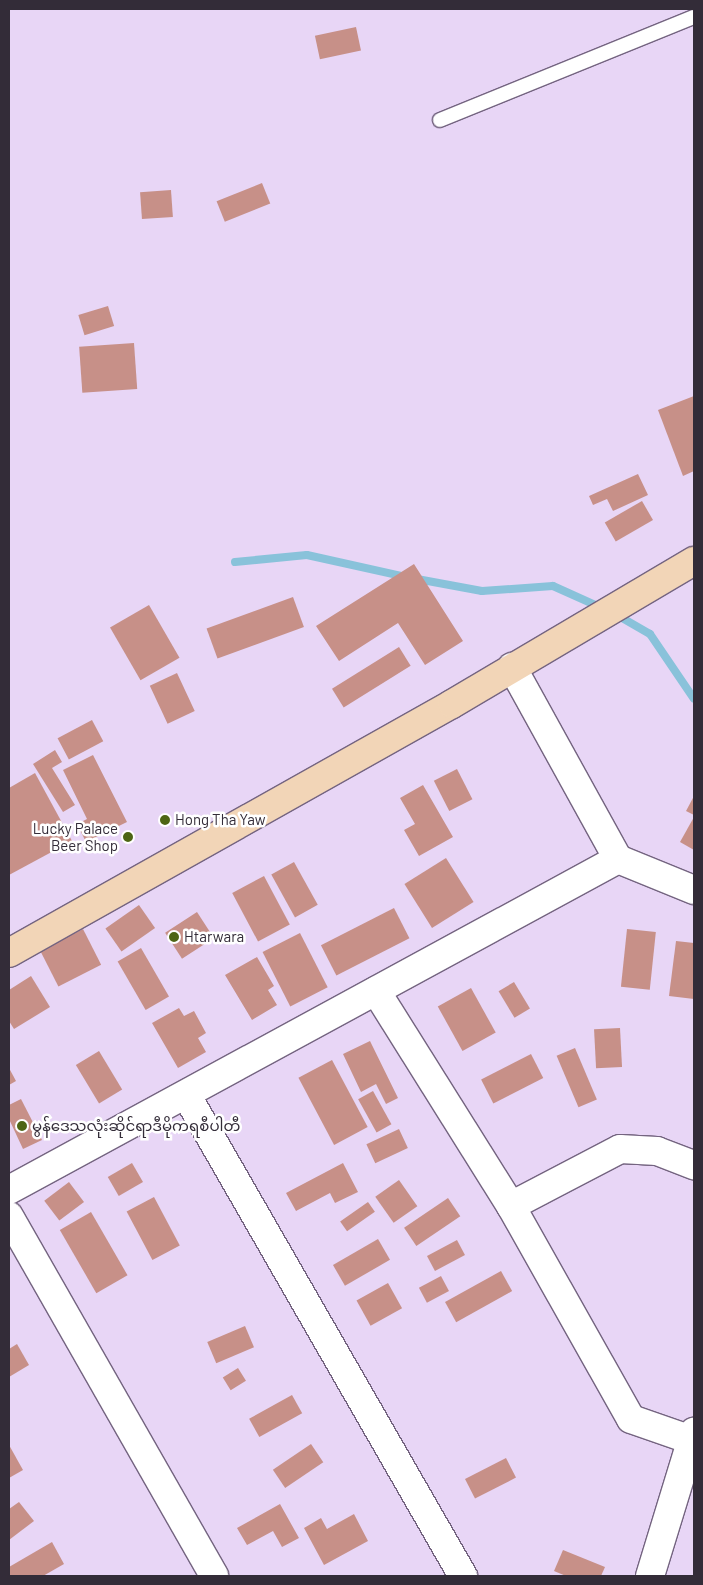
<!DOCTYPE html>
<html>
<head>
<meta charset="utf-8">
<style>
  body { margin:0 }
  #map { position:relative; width:703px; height:1585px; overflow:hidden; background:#e8d6f6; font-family:Barlow,"Noto Sans Myanmar",sans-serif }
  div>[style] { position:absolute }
  .stream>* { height:8px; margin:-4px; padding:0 4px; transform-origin:4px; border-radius:4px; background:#89c2da }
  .building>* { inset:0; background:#c79088; transform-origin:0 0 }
  .roads { filter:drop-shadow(1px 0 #746480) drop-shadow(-1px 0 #746480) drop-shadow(0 1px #746480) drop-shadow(0 -1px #746480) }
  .lane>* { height:14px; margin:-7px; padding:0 7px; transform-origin:7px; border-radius:7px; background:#fff }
  .street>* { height:28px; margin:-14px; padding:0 14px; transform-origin:14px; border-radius:14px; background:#fff }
  .secondary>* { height:28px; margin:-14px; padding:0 14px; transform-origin:14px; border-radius:14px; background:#f2d5b7 }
  .dots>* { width:14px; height:14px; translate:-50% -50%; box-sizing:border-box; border:2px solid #fff; border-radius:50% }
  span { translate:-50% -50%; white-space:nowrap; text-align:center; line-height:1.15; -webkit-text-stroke:5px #fff; paint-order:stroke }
  .poi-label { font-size:15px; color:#332c38 }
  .left { translate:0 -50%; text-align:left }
  .right { translate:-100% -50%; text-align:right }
  .frame { position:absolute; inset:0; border:10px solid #332c38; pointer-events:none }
</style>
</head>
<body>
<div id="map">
  <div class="stream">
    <i style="left:235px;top:562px;width:72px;rotate:-5.6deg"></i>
    <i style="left:307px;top:555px;width:101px;rotate:12.5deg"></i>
    <i style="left:417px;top:579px;width:66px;rotate:10.5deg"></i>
    <i style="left:482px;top:591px;width:71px;rotate:-4deg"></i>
    <i style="left:553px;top:586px;width:54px;rotate:24.2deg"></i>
    <i style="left:617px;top:615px;width:38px;rotate:30deg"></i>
    <i style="left:650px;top:634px;width:78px;rotate:55.9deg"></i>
  </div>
  <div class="building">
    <i style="left:356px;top:27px;width:24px;height:42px;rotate:78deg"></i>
    <i style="left:262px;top:183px;width:22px;height:49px;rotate:68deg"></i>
    <i style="left:171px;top:190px;width:27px;height:31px;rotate:86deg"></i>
    <i style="left:108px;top:306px;width:21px;height:31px;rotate:73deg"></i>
    <i style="left:134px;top:343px;width:46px;height:55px;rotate:86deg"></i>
    <i style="clip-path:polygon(694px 396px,694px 471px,683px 476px,658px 410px)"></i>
    <i style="clip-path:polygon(638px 474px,648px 495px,613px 511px,607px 499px,593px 505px,589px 496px)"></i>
    <i style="left:642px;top:501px;width:22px;height:43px;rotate:60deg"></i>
    <i style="clip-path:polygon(414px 564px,463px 641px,425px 665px,398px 623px,339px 661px,316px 626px)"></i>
    <i style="left:293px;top:597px;width:32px;height:92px;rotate:70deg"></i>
    <i style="left:149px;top:605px;width:61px;height:45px;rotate:60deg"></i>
    <i style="left:399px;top:647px;width:22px;height:79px;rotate:58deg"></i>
    <i style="left:177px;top:673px;width:42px;height:30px;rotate:65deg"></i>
    <i style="left:92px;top:720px;width:24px;height:39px;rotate:62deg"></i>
    <i style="clip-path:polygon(55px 750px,62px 762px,52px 768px,75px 805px,63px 812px,33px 764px)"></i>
    <i style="clip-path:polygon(93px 755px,127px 822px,86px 842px,77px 824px,87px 819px,63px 770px)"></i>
    <i style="left:457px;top:769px;width:34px;height:26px;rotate:63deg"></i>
    <i style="clip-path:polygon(35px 773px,72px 841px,9px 875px,9px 788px)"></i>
    <i style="clip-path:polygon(423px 785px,453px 837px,419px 856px,404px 830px,415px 824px,400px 798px)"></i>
    <i style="clip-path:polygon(694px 796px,694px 815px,686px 811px)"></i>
    <i style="clip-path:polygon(694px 817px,694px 850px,680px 842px)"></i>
    <i style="left:446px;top:858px;width:52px;height:49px;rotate:58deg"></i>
    <i style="left:294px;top:862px;width:49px;height:26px;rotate:61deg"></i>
    <i style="left:264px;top:876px;width:55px;height:36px;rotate:62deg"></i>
    <i style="left:139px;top:905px;width:28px;height:41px;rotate:55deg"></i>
    <i style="left:394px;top:908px;width:34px;height:82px;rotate:63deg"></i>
    <i style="left:197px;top:912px;width:31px;height:38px;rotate:57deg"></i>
    <i style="left:83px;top:929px;width:40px;height:48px;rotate:63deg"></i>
    <i style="left:627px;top:929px;width:29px;height:58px;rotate:6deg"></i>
    <i style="left:300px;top:933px;width:61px;height:42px;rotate:63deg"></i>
    <i style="clip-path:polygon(676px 941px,694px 943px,694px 999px,669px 996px)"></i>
    <i style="left:141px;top:948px;width:56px;height:27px;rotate:60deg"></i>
    <i style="clip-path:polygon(257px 957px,274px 986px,268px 990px,277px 1005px,252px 1020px,225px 975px)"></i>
    <i style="clip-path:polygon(31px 976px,50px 1007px,14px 1029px,9px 1021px,9px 990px)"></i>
    <i style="left:514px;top:982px;width:31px;height:18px;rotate:59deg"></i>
    <i style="left:471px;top:988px;width:51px;height:38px;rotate:61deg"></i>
    <i style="clip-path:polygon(179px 1008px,184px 1016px,194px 1011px,206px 1033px,198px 1038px,206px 1052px,178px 1068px,152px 1023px)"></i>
    <i style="left:620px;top:1028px;width:39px;height:26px;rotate:87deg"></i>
    <i style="clip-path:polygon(370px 1041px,398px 1098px,386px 1104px,376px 1084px,361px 1092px,343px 1054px)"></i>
    <i style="left:575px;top:1048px;width:56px;height:20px;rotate:67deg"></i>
    <i style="left:99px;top:1051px;width:45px;height:27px;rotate:59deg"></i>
    <i style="left:531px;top:1054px;width:27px;height:56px;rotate:63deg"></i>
    <i style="left:332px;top:1060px;width:76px;height:38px;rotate:62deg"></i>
    <i style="clip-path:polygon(9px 1068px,16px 1081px,9px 1085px)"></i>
    <i style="left:373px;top:1091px;width:38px;height:17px;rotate:61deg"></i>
    <i style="clip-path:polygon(21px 1099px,42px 1140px,23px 1149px,9px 1119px,9px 1105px)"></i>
    <i style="left:399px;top:1129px;width:21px;height:36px;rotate:65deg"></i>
    <i style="left:132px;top:1163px;width:22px;height:28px;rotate:60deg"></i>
    <i style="clip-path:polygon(343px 1163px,358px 1192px,335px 1203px,330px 1193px,296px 1211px,286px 1193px)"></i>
    <i style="left:399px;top:1180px;width:32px;height:29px;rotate:55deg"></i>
    <i style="left:69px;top:1182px;width:25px;height:31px;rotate:53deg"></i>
    <i style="left:154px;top:1197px;width:55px;height:31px;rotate:62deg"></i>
    <i style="left:448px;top:1198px;width:22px;height:53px;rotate:56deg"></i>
    <i style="left:368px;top:1202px;width:12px;height:34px;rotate:55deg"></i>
    <i style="left:91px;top:1212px;width:73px;height:36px;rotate:60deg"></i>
    <i style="left:378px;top:1239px;width:24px;height:52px;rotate:60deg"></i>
    <i style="left:457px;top:1240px;width:17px;height:34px;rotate:62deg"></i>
    <i style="left:501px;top:1271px;width:23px;height:64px;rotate:61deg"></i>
    <i style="left:441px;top:1276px;width:17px;height:25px;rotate:62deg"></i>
    <i style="left:388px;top:1283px;width:29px;height:36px;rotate:61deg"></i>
    <i style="left:245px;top:1326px;width:23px;height:41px;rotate:67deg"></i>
    <i style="clip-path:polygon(17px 1344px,29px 1365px,9px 1377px,9px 1349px)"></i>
    <i style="left:238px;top:1368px;width:15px;height:18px;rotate:58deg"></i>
    <i style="left:292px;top:1395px;width:21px;height:49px;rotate:61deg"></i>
    <i style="left:311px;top:1444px;width:22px;height:46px;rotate:56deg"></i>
    <i style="clip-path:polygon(9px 1445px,23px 1470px,9px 1478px)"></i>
    <i style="left:506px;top:1458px;width:22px;height:46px;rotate:63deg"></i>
    <i style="clip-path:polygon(19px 1502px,34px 1521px,9px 1540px,9px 1509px)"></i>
    <i style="clip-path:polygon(280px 1504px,299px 1538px,282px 1547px,273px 1531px,247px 1545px,237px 1528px)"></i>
    <i style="clip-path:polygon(354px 1514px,368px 1541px,324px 1565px,304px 1528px,321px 1518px,327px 1529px)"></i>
    <i style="clip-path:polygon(52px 1542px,64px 1564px,43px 1576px,9px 1576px,9px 1567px)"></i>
    <i style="clip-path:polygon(563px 1550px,605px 1567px,601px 1576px,566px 1576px,554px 1571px)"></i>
  </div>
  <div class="roads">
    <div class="lane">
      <i style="left:440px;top:120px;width:274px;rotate:-22.1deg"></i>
    </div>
    <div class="street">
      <i style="left:512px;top:667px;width:219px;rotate:61.1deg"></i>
      <i style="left:618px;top:859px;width:82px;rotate:22.2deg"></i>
      <i style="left:376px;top:991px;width:254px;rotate:57.9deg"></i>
      <i style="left:511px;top:1206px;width:244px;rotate:60.6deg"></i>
      <i style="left:631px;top:1419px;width:67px;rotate:19.2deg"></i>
      <i style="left:187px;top:1096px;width:554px;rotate:60.1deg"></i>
      <i style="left:9px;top:1190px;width:693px;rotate:-28.52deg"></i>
      <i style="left:511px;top:1206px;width:123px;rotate:-27.6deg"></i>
      <i style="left:620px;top:1149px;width:37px;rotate:3deg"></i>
      <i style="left:657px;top:1151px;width:40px;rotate:21deg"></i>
      <i style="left:9px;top:1216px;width:414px;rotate:60.3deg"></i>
      <i style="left:650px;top:1576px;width:151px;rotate:-73deg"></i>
    </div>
    <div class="secondary">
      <i style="left:9px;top:953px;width:508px;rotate:-29.34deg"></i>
      <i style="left:452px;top:704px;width:281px;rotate:-30.6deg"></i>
    </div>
  </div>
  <div class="dots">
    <i style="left:165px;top:820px;background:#4d6514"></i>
    <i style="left:128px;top:837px;background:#4d6514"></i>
    <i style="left:174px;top:937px;background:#4d6514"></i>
    <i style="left:22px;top:1126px;background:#4d6514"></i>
  </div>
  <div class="poi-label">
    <span class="left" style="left:175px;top:820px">Hong Tha Yaw</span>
    <span class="right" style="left:118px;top:837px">Lucky Palace<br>Beer Shop</span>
    <span class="left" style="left:184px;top:937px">Htarwara</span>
    <span class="left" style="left:32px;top:1126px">မွန်ဒေသလုံးဆိုင်ရာဒီမိုကရစီပါတီ</span>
  </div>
  <div class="frame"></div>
</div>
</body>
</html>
